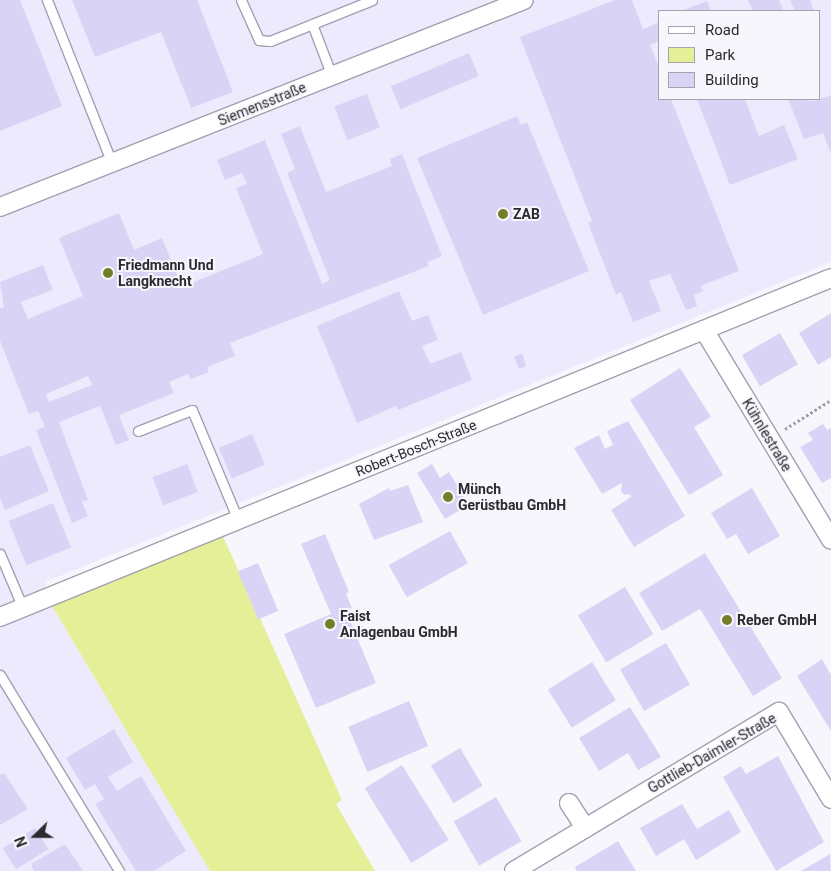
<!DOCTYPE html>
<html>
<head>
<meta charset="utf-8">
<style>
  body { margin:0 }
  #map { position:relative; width:831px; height:871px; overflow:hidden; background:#f6f6fc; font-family:Roboto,sans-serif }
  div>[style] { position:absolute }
  .built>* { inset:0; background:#edeafd }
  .green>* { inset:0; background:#e4ef97 }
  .building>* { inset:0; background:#d9d4f6; transform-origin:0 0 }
  .path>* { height:3px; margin-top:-1.5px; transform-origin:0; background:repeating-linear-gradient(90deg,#9b9ba1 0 2.5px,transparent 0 5px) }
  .roads { filter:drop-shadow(1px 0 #a2a0b0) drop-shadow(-1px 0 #a2a0b0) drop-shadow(0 1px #a2a0b0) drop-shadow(0 -1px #a2a0b0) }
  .lane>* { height:9px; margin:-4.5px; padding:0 4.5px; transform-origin:4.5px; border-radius:4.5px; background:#fff }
  .street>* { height:18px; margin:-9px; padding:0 9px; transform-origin:9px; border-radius:9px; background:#fff }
  .dots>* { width:14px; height:14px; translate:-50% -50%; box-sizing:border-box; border:2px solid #f6f6fc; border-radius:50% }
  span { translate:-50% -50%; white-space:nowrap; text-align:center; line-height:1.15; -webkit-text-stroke:4px #f6f6fc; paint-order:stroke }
  .street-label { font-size:14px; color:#2b2a30 }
  .poi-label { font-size:14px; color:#2b2a30; font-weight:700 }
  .left { translate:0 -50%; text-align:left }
  .legend { position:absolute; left:658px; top:10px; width:162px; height:90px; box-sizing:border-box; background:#f6f6fc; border:1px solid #a5a4aa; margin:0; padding:6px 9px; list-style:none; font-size:15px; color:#2b2a30 }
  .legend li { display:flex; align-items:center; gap:10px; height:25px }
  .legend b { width:25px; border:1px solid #a5a4aa }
  .north { position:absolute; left:10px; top:811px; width:50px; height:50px; -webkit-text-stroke:4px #f6f6fc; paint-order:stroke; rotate:248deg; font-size:14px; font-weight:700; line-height:20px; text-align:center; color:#2b2a30 }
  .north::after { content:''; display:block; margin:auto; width:18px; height:22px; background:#2b2a30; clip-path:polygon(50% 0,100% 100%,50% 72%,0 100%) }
</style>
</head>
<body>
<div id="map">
  <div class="built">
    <i style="clip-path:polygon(evenodd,0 0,831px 0,831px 262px,45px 582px,49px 601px,210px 871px,0 871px,0 0,660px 11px,820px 11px,820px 99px,660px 99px,660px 11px)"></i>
  </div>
  <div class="green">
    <i style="clip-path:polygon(221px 532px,342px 800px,336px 804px,375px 871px,210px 871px,49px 601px)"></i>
  </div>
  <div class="building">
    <i style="clip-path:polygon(0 0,20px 0,62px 106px,0 131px)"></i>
    <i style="clip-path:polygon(72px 0,197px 0,233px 92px,191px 108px,161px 32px,95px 57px)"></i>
    <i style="clip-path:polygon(615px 0,632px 0,643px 29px,660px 22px,660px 41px,650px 45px,660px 70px,660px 99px,671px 99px,739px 271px,700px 286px,703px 291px,694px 295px,697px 306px,686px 310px,670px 274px,649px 281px,661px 311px,633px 322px,621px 292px,616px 295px,588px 223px,592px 221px,520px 37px)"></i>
    <i style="clip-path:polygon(748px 0,779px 0,784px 11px,753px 11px)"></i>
    <i style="clip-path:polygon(790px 0,810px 0,814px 11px,795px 11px)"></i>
    <i style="clip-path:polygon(707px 1px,711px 11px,681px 11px)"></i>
    <i style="left:469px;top:53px;width:25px;height:85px;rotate:67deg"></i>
    <i style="left:367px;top:94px;width:36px;height:35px;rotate:69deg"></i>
    <i style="clip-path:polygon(831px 95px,831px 154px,823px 133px,804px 139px,788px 99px,814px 101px)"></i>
    <i style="clip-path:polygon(697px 99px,745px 99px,759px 136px,784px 125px,798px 159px,730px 185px)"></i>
    <i style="clip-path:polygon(517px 116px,521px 125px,527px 122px,589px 271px,483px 315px,417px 158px)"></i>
    <i style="clip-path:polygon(evenodd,300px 126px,326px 192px,392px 166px,390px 159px,402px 154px,442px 256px,427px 262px,429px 266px,230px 343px,235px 356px,207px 367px,209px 372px,191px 379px,188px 374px,169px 382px,174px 393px,119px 415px,129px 440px,116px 445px,100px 406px,59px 422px,88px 500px,82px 502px,88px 516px,72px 523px,36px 430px,45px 427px,38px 411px,29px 414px,0 341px,0 308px,4px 307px,0 282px,43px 265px,53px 290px,21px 302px,28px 319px,83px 296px,59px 238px,119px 213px,134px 250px,162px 238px,182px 287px,263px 254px,236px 188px,247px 184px,242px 173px,225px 180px,217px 160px,265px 140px,322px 284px,330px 280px,287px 173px,295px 169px,281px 134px,300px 126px,88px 376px,92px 385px,49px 402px,46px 394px,88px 376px)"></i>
    <i style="clip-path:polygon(399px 291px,412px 321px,428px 315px,438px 340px,422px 346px,430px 364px,461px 352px,472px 380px,398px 410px,396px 406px,357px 423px,317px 326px)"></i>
    <i style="clip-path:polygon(831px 313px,831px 357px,818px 365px,799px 333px)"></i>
    <i style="left:780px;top:333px;width:36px;height:44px;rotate:60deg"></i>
    <i style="clip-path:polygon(522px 353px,526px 366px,519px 369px,514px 357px)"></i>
    <i style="clip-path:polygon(680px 368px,711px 417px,694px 427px,723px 475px,689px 495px,630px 400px)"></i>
    <i style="clip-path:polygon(628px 421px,685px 516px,634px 547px,611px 510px,631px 497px,629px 494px,624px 495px,621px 491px,622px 483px,602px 494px,574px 448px,599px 435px,605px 449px,613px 445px,607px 431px)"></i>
    <i style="clip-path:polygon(823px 424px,827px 430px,831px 428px,831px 478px,822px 483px,800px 447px,813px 440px,808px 433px)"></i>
    <i style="left:252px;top:434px;width:33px;height:36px;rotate:67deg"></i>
    <i style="clip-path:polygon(30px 445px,49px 491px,5px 510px,0 498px,0 457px)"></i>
    <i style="left:187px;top:464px;width:30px;height:37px;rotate:69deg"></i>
    <i style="clip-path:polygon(432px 464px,440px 478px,449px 472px,469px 505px,445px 519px,417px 473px)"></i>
    <i style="clip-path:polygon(408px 485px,423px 522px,374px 540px,359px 504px,389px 488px,390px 491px)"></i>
    <i style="clip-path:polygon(752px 488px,780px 536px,748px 554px,736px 534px,727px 539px,711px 513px)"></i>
    <i style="left:53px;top:503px;width:48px;height:48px;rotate:68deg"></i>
    <i style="left:450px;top:531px;width:37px;height:70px;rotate:61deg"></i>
    <i style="clip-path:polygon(325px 534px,349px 592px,346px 594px,352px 608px,346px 611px,376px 683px,316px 708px,284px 634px,331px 614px,301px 544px)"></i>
    <i style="clip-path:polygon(705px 553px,782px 678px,753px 696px,700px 609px,662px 631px,639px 593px)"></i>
    <i style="left:258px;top:563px;width:52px;height:22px;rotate:67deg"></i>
    <i style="left:625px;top:587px;width:55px;height:55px;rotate:59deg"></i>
    <i style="left:666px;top:643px;width:48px;height:53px;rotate:60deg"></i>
    <i style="clip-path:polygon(822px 659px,831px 675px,831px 731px,797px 676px)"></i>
    <i style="left:592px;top:662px;width:45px;height:52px;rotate:58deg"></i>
    <i style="left:409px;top:701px;width:49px;height:66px;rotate:67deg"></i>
    <i style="clip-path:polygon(630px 707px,661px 757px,638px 770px,628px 753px,599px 771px,579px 738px)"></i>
    <i style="clip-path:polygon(114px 729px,133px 762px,108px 777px,117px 791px,141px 776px,186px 851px,154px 871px,136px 871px,95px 804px,104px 799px,95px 784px,85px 790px,66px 758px)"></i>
    <i style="left:460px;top:748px;width:44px;height:34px;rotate:59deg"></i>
    <i style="clip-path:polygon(778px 756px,824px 842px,776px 871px,723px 777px,741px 766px,746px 774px)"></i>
    <i style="left:402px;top:765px;width:88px;height:44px;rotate:58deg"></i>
    <i style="clip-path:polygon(4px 773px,28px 809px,0 825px,0 775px)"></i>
    <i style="left:496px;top:797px;width:51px;height:49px;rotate:60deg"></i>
    <i style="clip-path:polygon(682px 804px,697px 829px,729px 810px,741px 832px,696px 860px,684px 839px,656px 856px,640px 828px)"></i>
    <i style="left:35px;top:828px;width:25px;height:38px;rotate:58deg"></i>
    <i style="clip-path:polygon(618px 841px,636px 871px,577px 871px,575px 867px)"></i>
    <i style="clip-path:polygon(65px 844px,83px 871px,34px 871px,31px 864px)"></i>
    <i style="clip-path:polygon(830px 854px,831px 871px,801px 871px)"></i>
  </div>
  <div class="path">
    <i style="left:785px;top:429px;width:54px;rotate:-32.2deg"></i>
  </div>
  <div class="roads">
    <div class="lane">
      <i style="left:47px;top:0;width:175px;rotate:68.3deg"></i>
      <i style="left:241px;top:0;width:44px;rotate:65.8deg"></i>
      <i style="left:259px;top:40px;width:11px;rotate:5deg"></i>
      <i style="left:270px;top:41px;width:110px;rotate:-21.9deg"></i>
      <i style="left:312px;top:24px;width:56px;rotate:69deg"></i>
      <i style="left:138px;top:431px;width:58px;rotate:-21.3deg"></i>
      <i style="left:192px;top:410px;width:119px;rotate:67.3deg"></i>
      <i style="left:0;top:554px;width:59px;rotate:66.9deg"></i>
      <i style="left:0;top:675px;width:229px;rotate:58.7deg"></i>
    </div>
    <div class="street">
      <i style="left:0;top:207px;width:563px;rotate:-21.56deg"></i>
      <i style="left:704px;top:330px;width:245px;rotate:58.8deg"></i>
      <i style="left:0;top:617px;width:897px;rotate:-22.19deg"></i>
      <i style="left:569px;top:803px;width:30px;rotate:57deg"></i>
      <i style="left:514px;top:871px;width:309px;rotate:-31deg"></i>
      <i style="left:779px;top:712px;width:101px;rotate:59.1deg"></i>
    </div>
  </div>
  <div class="dots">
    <i style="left:503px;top:214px;background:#757d28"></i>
    <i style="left:108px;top:273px;background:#757d28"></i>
    <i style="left:448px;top:497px;background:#757d28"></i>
    <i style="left:727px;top:620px;background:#757d28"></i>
    <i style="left:330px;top:624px;background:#757d28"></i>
  </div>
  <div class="street-label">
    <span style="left:262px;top:104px;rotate:-22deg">Siemensstraße</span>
    <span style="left:767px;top:435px;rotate:59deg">Kühnlestraße</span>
    <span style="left:416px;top:448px;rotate:-22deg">Robert-Bosch-Straße</span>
    <span style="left:712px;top:753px;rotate:-30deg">Gottlieb-Daimler-Straße</span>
  </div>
  <div class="poi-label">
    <span class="left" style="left:513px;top:214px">ZAB</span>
    <span class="left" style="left:118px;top:273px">Friedmann Und<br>Langknecht</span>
    <span class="left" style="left:458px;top:497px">Münch<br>Gerüstbau GmbH</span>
    <span class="left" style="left:340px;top:624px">Faist<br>Anlagenbau GmbH</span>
    <span class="left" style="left:737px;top:620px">Reber GmbH</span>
  </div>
  <ul class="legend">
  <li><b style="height:6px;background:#fff"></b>Road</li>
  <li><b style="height:14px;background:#e4ef97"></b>Park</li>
  <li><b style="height:14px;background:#d9d4f6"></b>Building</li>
  </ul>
  <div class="north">N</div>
</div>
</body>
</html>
